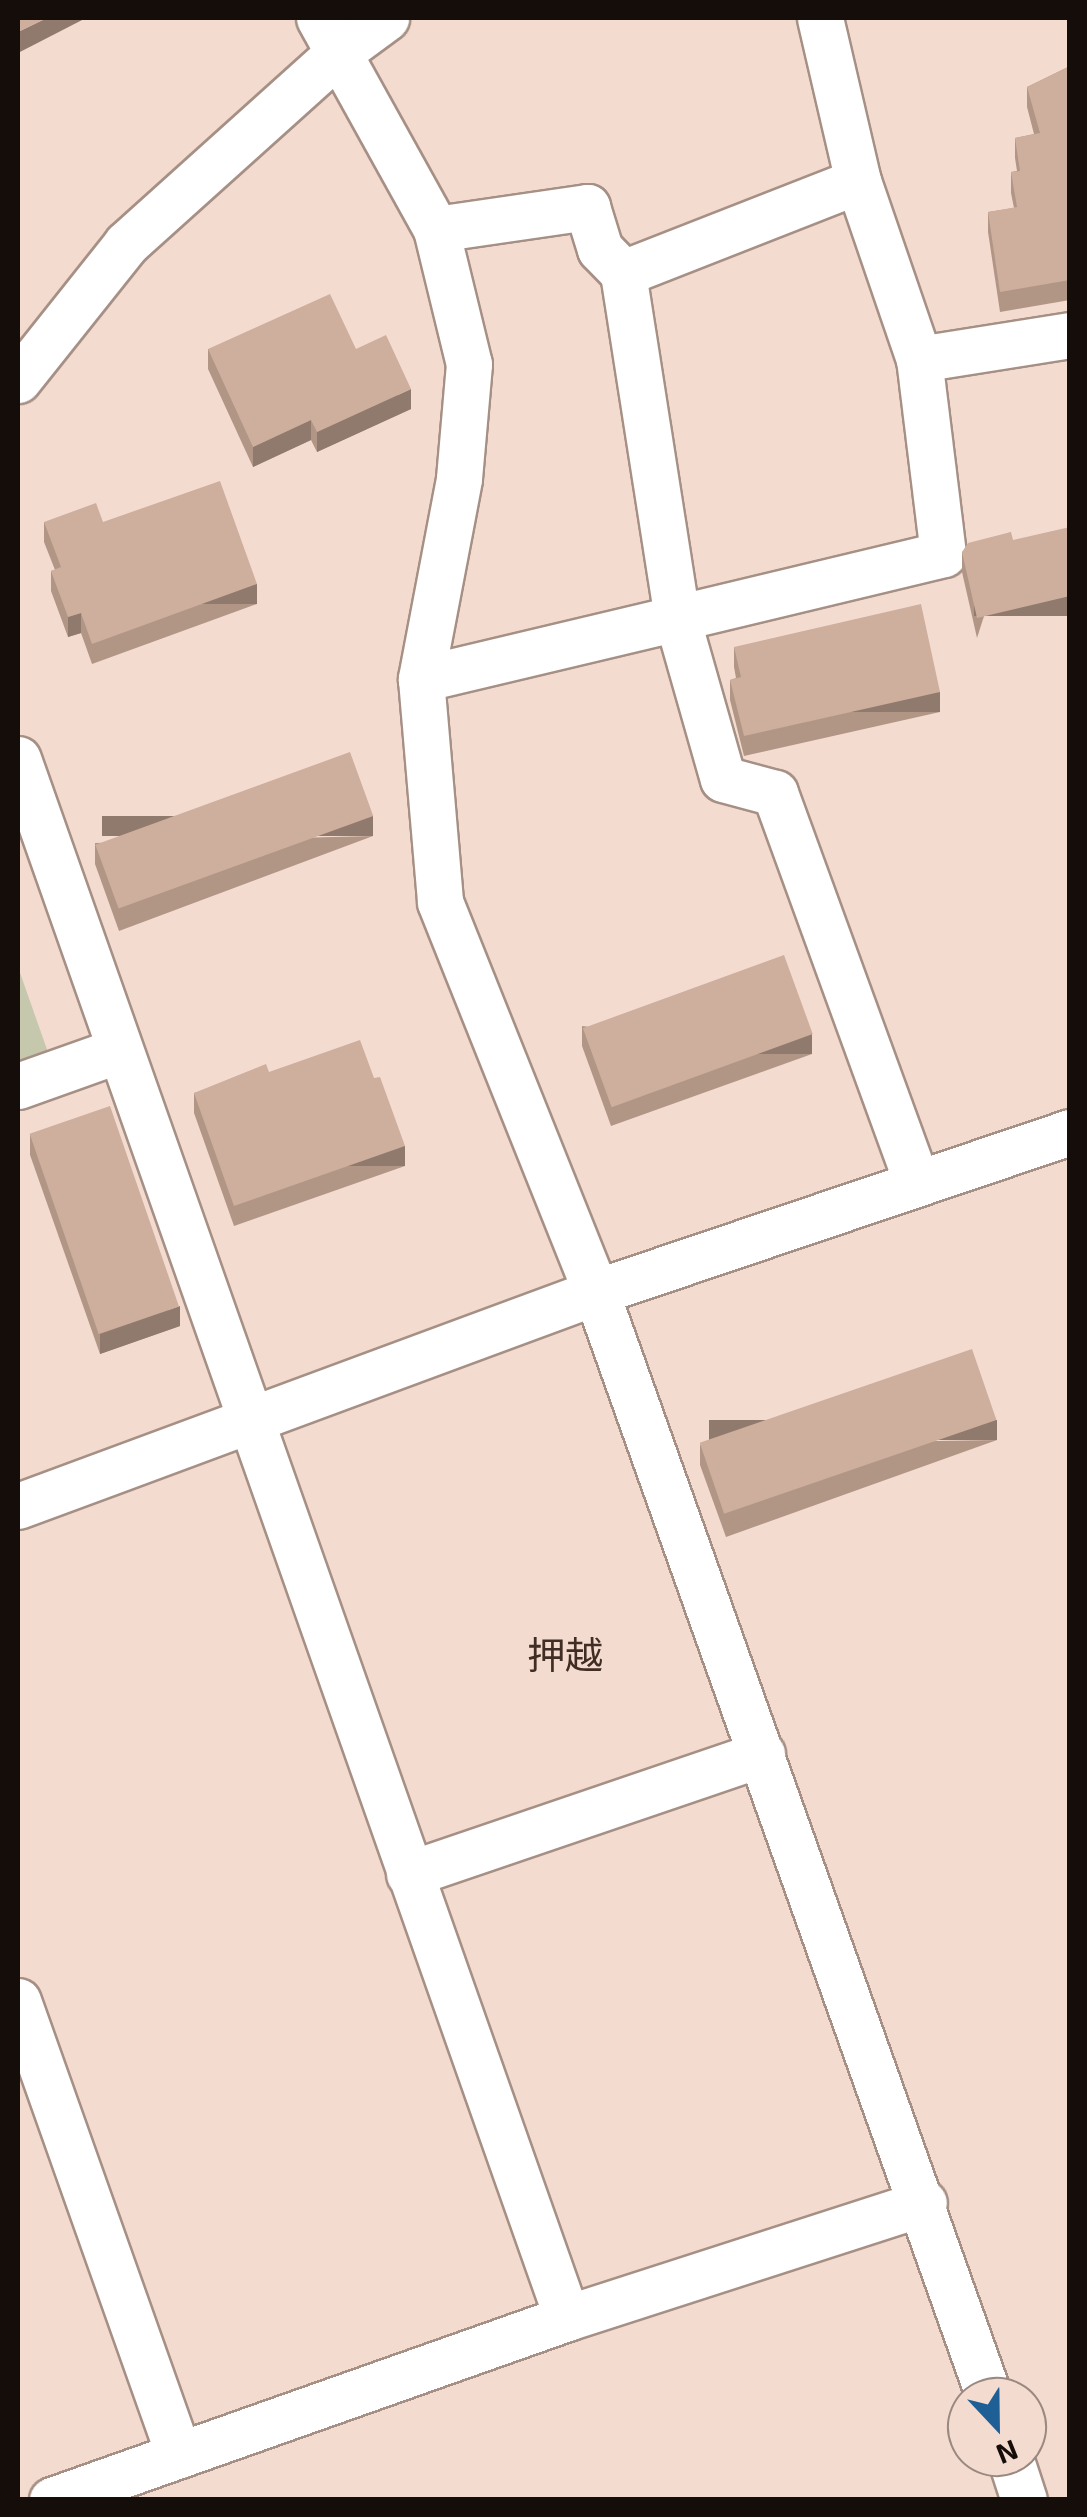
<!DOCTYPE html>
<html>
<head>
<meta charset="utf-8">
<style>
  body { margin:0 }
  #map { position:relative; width:1087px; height:2517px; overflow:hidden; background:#f4dbd0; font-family:"Exo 2","Noto Sans JP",sans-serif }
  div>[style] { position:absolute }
  .green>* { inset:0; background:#c6c8ae }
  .roads { filter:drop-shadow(2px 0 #a69085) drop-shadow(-2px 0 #a69085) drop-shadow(0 2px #a69085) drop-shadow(0 -2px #a69085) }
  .minor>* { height:45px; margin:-22.5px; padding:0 22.5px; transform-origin:22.5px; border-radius:22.5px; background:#fff }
  .wall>* { inset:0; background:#b19686 }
  .shaded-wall>* { inset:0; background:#907a6d; transform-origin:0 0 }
  .building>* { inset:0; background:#ceae9c; transform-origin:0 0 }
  span { translate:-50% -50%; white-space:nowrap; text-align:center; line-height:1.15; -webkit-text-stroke:8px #f4dbd0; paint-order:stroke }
  .quarter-label { font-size:38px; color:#402d24 }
  .frame { position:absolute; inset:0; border:20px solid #140d09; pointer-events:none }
  .north { position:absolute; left:947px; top:2377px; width:100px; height:100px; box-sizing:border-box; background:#f4dbd0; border:2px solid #9a8980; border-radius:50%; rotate:158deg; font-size:28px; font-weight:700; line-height:40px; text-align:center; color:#140d09 }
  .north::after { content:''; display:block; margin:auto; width:35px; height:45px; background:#1e5f95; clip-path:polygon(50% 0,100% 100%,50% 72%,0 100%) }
</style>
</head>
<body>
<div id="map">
  <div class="green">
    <i style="clip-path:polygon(18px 967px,56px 1075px,18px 1088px)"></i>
  </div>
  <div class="roads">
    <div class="minor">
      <i style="left:319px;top:18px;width:241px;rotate:61deg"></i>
      <i style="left:436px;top:229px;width:139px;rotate:76.3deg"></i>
      <i style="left:469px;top:364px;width:115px;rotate:95deg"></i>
      <i style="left:459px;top:479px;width:204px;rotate:100.8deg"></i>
      <i style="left:421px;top:679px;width:224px;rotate:85.1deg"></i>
      <i style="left:440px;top:902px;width:420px;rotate:68.2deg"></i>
      <i style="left:596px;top:1292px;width:1173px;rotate:70.42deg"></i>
      <i style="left:820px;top:18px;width:167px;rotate:76.9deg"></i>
      <i style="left:858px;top:181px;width:188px;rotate:71.1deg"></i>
      <i style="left:436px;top:229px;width:153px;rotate:-8.3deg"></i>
      <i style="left:587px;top:207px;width:44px;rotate:72.8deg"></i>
      <i style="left:600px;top:249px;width:33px;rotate:46deg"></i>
      <i style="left:623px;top:273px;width:349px;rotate:81.1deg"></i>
      <i style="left:677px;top:618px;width:274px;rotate:-13.5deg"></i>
      <i style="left:943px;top:554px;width:196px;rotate:-97deg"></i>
      <i style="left:919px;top:359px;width:153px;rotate:-9deg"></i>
      <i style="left:623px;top:273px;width:252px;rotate:-21.4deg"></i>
      <i style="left:18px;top:380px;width:174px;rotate:-51.5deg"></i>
      <i style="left:126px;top:244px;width:284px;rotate:-42deg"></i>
      <i style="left:337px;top:54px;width:61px;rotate:-36.3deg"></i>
      <i style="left:421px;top:679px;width:263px;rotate:-13.4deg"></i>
      <i style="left:677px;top:618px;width:167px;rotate:74.1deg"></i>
      <i style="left:723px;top:779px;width:54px;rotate:15.1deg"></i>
      <i style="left:775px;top:793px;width:413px;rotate:70deg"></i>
      <i style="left:18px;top:759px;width:1653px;rotate:70.6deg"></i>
      <i style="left:567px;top:2318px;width:375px;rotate:-17.9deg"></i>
      <i style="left:18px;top:1086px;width:107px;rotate:-19.6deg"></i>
      <i style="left:18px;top:1506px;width:616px;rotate:-20.32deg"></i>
      <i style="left:596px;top:1292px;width:500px;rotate:-18.65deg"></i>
      <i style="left:409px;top:1874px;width:373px;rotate:-18.8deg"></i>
      <i style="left:18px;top:2001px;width:482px;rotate:70.5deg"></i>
      <i style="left:1010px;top:2457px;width:45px;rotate:72deg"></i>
      <i style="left:52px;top:2500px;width:546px;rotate:-19.46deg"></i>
    </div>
  </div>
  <div class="wall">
    <i style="clip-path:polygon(1070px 66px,1070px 300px,1000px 312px,988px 232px,988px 212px,1014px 208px,1011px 193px,1011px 172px,1017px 171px,1015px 158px,1015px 138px,1034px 134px,1027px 107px,1027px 87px)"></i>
    <i style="clip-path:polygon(208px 349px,356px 349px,411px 409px,317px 452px,311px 440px,253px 467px,208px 369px)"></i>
    <i style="clip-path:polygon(44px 522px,103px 522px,257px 604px,92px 664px,81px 633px,68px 637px,51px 591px,51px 571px,55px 570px,44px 542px)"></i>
    <i style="clip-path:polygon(1011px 532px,977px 638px,962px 572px,962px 552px)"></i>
    <i style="clip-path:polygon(734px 647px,940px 712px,744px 756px,730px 700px,730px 680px,736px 678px,734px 667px)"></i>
    <i style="clip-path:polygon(373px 836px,119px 931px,95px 864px,95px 843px)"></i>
    <i style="clip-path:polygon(582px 1026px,812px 1054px,611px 1126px,582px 1046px)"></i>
    <i style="clip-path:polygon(269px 1072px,405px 1166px,234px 1226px,194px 1113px,194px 1093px)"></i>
    <i style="clip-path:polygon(30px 1134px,180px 1326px,100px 1354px,30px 1155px)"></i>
    <i style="clip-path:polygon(997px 1440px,726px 1537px,700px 1465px,700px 1445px)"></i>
  </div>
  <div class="shaded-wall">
    <i style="clip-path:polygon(47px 18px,86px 18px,18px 53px,18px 32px)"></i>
    <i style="clip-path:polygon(411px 389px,411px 409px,317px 452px,317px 432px)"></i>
    <i style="clip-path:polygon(311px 420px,311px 440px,253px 467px,253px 447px)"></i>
    <i style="left:257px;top:584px;width:20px;height:176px;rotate:90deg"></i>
    <i style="left:1070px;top:596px;width:20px;height:96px;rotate:90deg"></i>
    <i style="clip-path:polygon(81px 613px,81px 633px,68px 637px,68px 617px)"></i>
    <i style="left:940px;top:692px;width:20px;height:201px;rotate:90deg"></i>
    <i style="left:373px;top:816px;width:20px;height:271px;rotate:90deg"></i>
    <i style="left:812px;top:1034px;width:20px;height:213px;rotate:90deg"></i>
    <i style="left:405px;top:1146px;width:20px;height:181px;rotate:90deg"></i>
    <i style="clip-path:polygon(180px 1306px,180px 1326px,100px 1354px,100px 1334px)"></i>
    <i style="left:997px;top:1420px;width:20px;height:288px;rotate:90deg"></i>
  </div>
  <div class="building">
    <i style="clip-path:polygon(18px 18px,47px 18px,18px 32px)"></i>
    <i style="clip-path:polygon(1070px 66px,1070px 280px,1000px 292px,988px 212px,1017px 207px,1011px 172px,1020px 171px,1015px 138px,1040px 133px,1027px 87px)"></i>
    <i style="clip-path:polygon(330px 294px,356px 349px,386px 335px,411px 389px,317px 432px,311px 420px,253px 447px,208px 349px)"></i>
    <i style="clip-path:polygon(220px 481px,257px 584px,92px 644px,81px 613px,68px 617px,51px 571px,61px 567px,44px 522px,96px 503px,103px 522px)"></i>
    <i style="clip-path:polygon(1070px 527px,1070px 596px,977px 618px,962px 552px,968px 543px,1011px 532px,1013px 540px)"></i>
    <i style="clip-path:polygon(921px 604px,940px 692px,744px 736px,730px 680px,741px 677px,734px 647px)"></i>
    <i style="left:350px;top:752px;width:68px;height:271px;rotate:70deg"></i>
    <i style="left:784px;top:955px;width:84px;height:214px;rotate:70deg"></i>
    <i style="clip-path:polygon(360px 1040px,374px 1078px,380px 1077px,405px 1146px,234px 1206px,194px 1093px,266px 1064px,269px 1072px)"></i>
    <i style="left:110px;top:1106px;width:212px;height:85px;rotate:71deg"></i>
    <i style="left:972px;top:1349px;width:75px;height:288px;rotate:71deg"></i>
  </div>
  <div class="quarter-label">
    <span style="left:565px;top:1655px">押越</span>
  </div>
  <div class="frame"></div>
  <div class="north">N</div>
</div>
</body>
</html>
